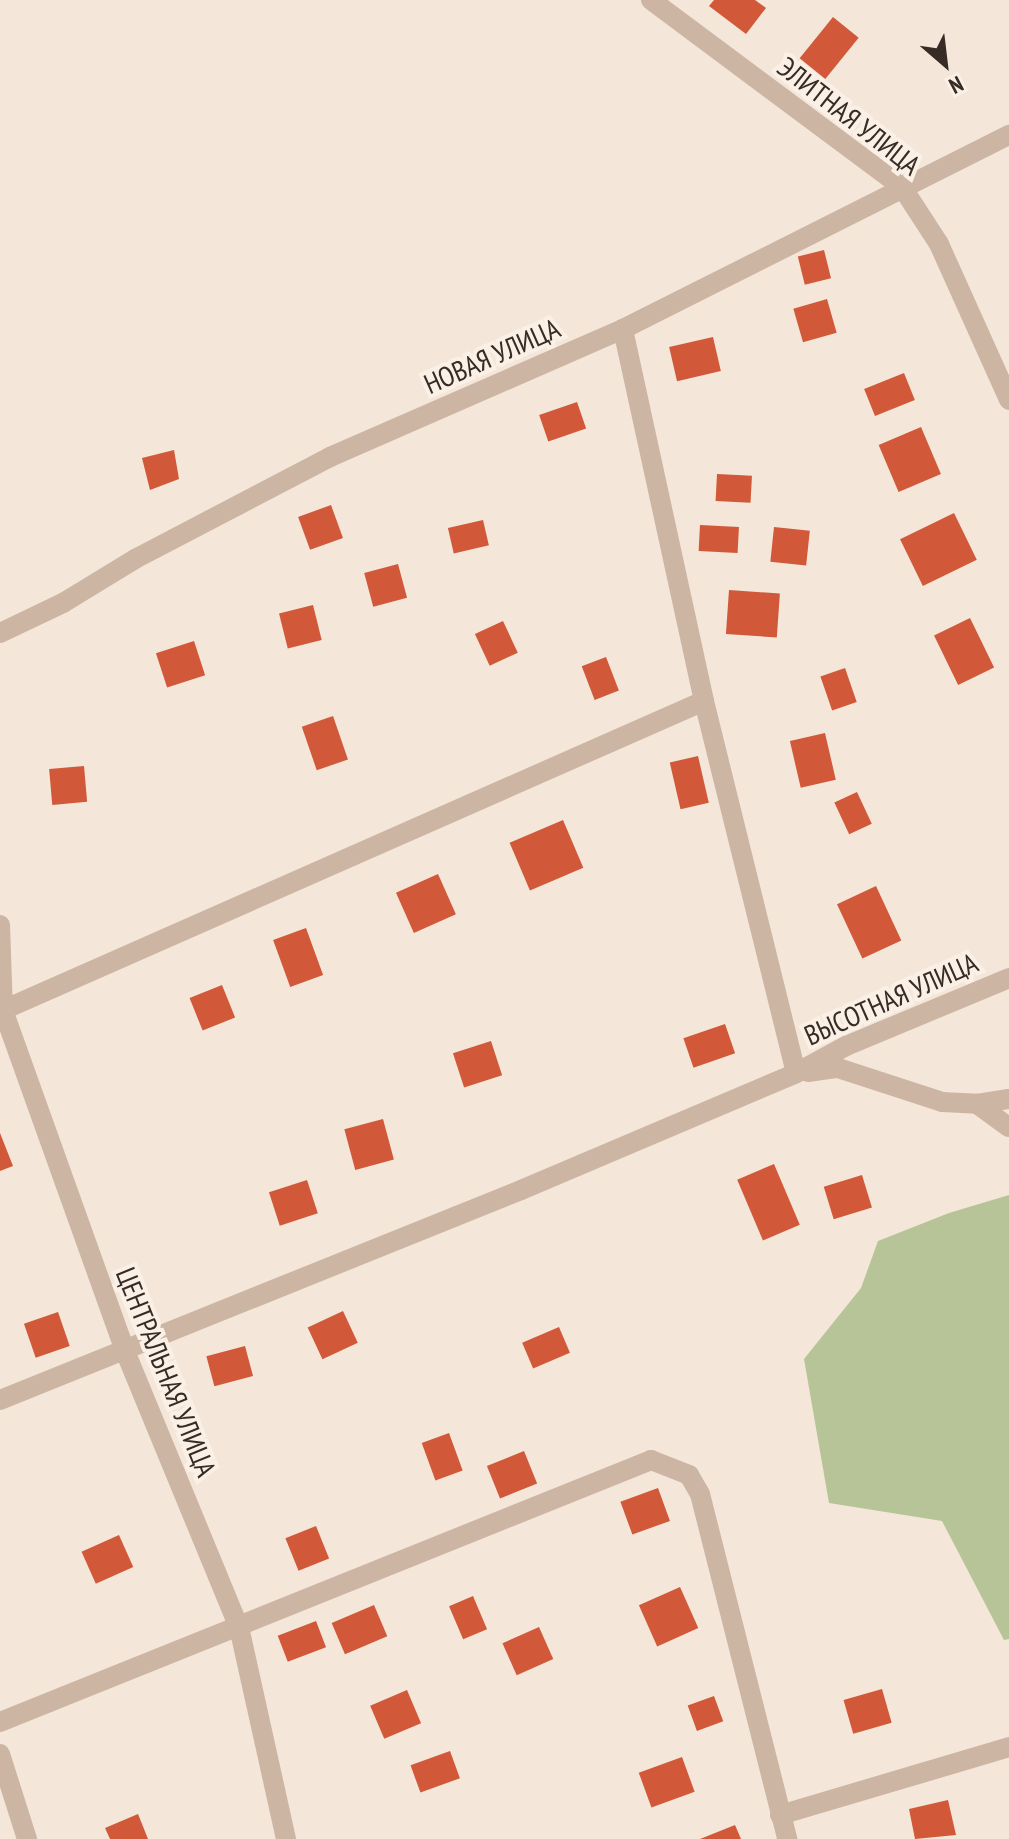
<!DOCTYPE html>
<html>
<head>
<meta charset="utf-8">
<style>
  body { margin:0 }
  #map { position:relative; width:1009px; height:1839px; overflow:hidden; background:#f4e6d9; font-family:"PT Sans Narrow",sans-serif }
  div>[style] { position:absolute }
  .green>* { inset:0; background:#b7c498 }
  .building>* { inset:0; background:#d15839; transform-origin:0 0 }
  .street>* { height:20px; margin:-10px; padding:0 10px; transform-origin:10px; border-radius:10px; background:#cdb5a4 }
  span { translate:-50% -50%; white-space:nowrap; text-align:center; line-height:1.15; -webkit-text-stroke:8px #fbf0e6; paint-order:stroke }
  .street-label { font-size:28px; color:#372b26 }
  .north { position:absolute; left:905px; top:24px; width:80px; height:80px; -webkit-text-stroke:6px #fbf0e6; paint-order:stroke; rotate:152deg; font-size:22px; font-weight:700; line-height:32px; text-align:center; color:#372b26 }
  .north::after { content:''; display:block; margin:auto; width:28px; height:36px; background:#372b26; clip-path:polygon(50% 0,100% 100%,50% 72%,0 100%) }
</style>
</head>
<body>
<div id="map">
  <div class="green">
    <i style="clip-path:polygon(1009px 1195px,1009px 1639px,1004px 1640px,942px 1521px,829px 1503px,804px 1359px,861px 1288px,878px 1241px,949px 1213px)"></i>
  </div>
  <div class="building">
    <i style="clip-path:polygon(714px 0,755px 0,766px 8px,746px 34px,709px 6px)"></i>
    <i style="left:833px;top:17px;width:33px;height:53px;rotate:39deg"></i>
    <i style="left:824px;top:250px;width:29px;height:27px;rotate:76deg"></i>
    <i style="left:827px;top:299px;width:35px;height:35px;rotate:74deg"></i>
    <i style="left:713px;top:337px;width:35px;height:45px;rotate:77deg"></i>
    <i style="left:904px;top:373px;width:29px;height:43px;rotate:68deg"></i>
    <i style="left:577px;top:402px;width:28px;height:40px;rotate:71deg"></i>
    <i style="left:921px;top:427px;width:51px;height:46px;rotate:67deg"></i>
    <i style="clip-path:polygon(174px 450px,179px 479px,150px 490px,142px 458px)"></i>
    <i style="left:717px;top:474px;width:35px;height:27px;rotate:3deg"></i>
    <i style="left:331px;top:505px;width:35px;height:35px;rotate:70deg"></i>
    <i style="left:954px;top:513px;width:52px;height:60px;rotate:64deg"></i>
    <i style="left:483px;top:520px;width:26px;height:36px;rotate:77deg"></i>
    <i style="left:700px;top:525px;width:39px;height:26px;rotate:3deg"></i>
    <i style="left:774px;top:527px;width:36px;height:35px;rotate:6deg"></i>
    <i style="left:398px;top:564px;width:35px;height:35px;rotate:75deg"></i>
    <i style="left:729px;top:590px;width:51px;height:44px;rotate:4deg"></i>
    <i style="left:313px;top:605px;width:36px;height:35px;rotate:76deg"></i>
    <i style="left:970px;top:618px;width:55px;height:40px;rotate:64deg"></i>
    <i style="left:503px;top:621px;width:35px;height:31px;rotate:65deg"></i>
    <i style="left:194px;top:641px;width:36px;height:40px;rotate:72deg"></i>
    <i style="left:606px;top:657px;width:36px;height:26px;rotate:69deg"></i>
    <i style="left:845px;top:668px;width:36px;height:26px;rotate:71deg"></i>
    <i style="left:333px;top:716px;width:46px;height:33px;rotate:71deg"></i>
    <i style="left:825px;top:733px;width:48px;height:36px;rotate:77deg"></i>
    <i style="left:698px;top:756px;width:48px;height:29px;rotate:77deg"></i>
    <i style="left:84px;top:766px;width:36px;height:35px;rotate:85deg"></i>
    <i style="left:857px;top:792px;width:35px;height:25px;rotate:65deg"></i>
    <i style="left:563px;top:820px;width:52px;height:58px;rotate:67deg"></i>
    <i style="left:438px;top:874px;width:44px;height:46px;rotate:66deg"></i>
    <i style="left:876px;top:886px;width:60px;height:43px;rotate:65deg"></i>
    <i style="left:306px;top:928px;width:50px;height:35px;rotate:70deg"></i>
    <i style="left:222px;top:985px;width:35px;height:35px;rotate:68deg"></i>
    <i style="left:725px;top:1024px;width:31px;height:44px;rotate:71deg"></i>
    <i style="left:491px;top:1041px;width:36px;height:40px;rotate:72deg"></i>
    <i style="left:383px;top:1119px;width:42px;height:40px;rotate:75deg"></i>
    <i style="clip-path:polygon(0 1133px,13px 1166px,0 1171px)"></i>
    <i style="left:774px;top:1164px;width:66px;height:40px;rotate:67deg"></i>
    <i style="left:862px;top:1175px;width:34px;height:40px;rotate:73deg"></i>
    <i style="left:307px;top:1180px;width:35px;height:40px;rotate:72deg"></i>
    <i style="left:343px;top:1311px;width:35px;height:39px;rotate:65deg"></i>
    <i style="left:58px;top:1312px;width:36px;height:36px;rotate:71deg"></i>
    <i style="left:559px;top:1327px;width:28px;height:40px;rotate:67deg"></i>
    <i style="left:245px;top:1346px;width:31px;height:40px;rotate:75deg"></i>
    <i style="left:449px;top:1433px;width:40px;height:29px;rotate:70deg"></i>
    <i style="left:524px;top:1451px;width:35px;height:40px;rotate:68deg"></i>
    <i style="left:658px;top:1488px;width:35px;height:40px;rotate:70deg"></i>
    <i style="left:316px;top:1526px;width:35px;height:33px;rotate:68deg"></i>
    <i style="left:119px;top:1535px;width:35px;height:41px;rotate:66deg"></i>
    <i style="left:680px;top:1587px;width:45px;height:45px;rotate:66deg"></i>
    <i style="left:473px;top:1596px;width:36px;height:26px;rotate:67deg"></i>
    <i style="left:374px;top:1605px;width:34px;height:46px;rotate:67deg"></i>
    <i style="left:316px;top:1621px;width:28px;height:41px;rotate:69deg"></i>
    <i style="left:539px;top:1627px;width:35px;height:40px;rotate:66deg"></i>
    <i style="left:882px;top:1689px;width:35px;height:40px;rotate:74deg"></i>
    <i style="left:407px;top:1690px;width:36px;height:40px;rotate:67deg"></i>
    <i style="left:714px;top:1696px;width:27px;height:28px;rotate:70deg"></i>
    <i style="left:450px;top:1751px;width:29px;height:42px;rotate:70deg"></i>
    <i style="left:682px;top:1757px;width:37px;height:46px;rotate:70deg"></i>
    <i style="clip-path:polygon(948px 1800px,956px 1835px,915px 1839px,909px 1809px)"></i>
    <i style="clip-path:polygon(138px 1814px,148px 1839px,110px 1839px,105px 1828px)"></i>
    <i style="clip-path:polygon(735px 1825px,741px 1839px,700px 1839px)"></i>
  </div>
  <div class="street">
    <i style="left:651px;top:0;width:313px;rotate:36.7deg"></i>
    <i style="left:902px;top:187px;width:68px;rotate:57deg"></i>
    <i style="left:939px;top:244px;width:171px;rotate:65.8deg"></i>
    <i style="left:0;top:633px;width:70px;rotate:-25.5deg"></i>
    <i style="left:63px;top:603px;width:84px;rotate:-31.4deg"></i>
    <i style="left:135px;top:559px;width:220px;rotate:-27.6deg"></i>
    <i style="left:330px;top:457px;width:320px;rotate:-23.6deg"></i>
    <i style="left:623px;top:329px;width:432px;rotate:-26.7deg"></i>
    <i style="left:0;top:925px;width:85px;rotate:88deg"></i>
    <i style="left:3px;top:1010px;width:362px;rotate:70.3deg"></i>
    <i style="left:125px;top:1351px;width:299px;rotate:67.6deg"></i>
    <i style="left:239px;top:1627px;width:217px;rotate:77.5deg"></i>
    <i style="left:3px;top:1010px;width:766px;rotate:-23.79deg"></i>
    <i style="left:808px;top:1072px;width:30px;rotate:-8deg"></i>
    <i style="left:838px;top:1068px;width:109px;rotate:18.1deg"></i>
    <i style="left:942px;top:1102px;width:35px;rotate:3deg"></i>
    <i style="left:977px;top:1104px;width:39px;rotate:36deg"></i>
    <i style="left:796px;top:1073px;width:57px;rotate:-28.4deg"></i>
    <i style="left:846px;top:1046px;width:177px;rotate:-22.6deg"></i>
    <i style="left:977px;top:1104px;width:32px;rotate:-9deg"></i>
    <i style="left:0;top:1400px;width:562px;rotate:-21.95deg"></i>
    <i style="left:521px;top:1190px;width:299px;rotate:-23deg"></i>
    <i style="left:796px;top:1073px;width:383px;rotate:-103.9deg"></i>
    <i style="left:704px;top:701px;width:381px;rotate:-102.3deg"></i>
    <i style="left:0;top:1722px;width:702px;rotate:-21.92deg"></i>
    <i style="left:651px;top:1460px;width:41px;rotate:21.5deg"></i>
    <i style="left:689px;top:1475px;width:22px;rotate:60deg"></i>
    <i style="left:700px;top:1494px;width:356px;rotate:75.8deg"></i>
    <i style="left:0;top:1754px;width:89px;rotate:72.4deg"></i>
    <i style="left:780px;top:1815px;width:239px;rotate:-16.5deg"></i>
  </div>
  <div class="street-label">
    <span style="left:849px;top:116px;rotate:38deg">ЭЛИТНАЯ УЛИЦА</span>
    <span style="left:492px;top:356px;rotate:-24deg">НОВАЯ УЛИЦА</span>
    <span style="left:891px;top:999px;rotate:-24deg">ВЫСОТНАЯ УЛИЦА</span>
    <span style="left:166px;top:1372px;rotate:68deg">ЦЕНТРАЛЬНАЯ УЛИЦА</span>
  </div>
  <div class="north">N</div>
</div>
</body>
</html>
